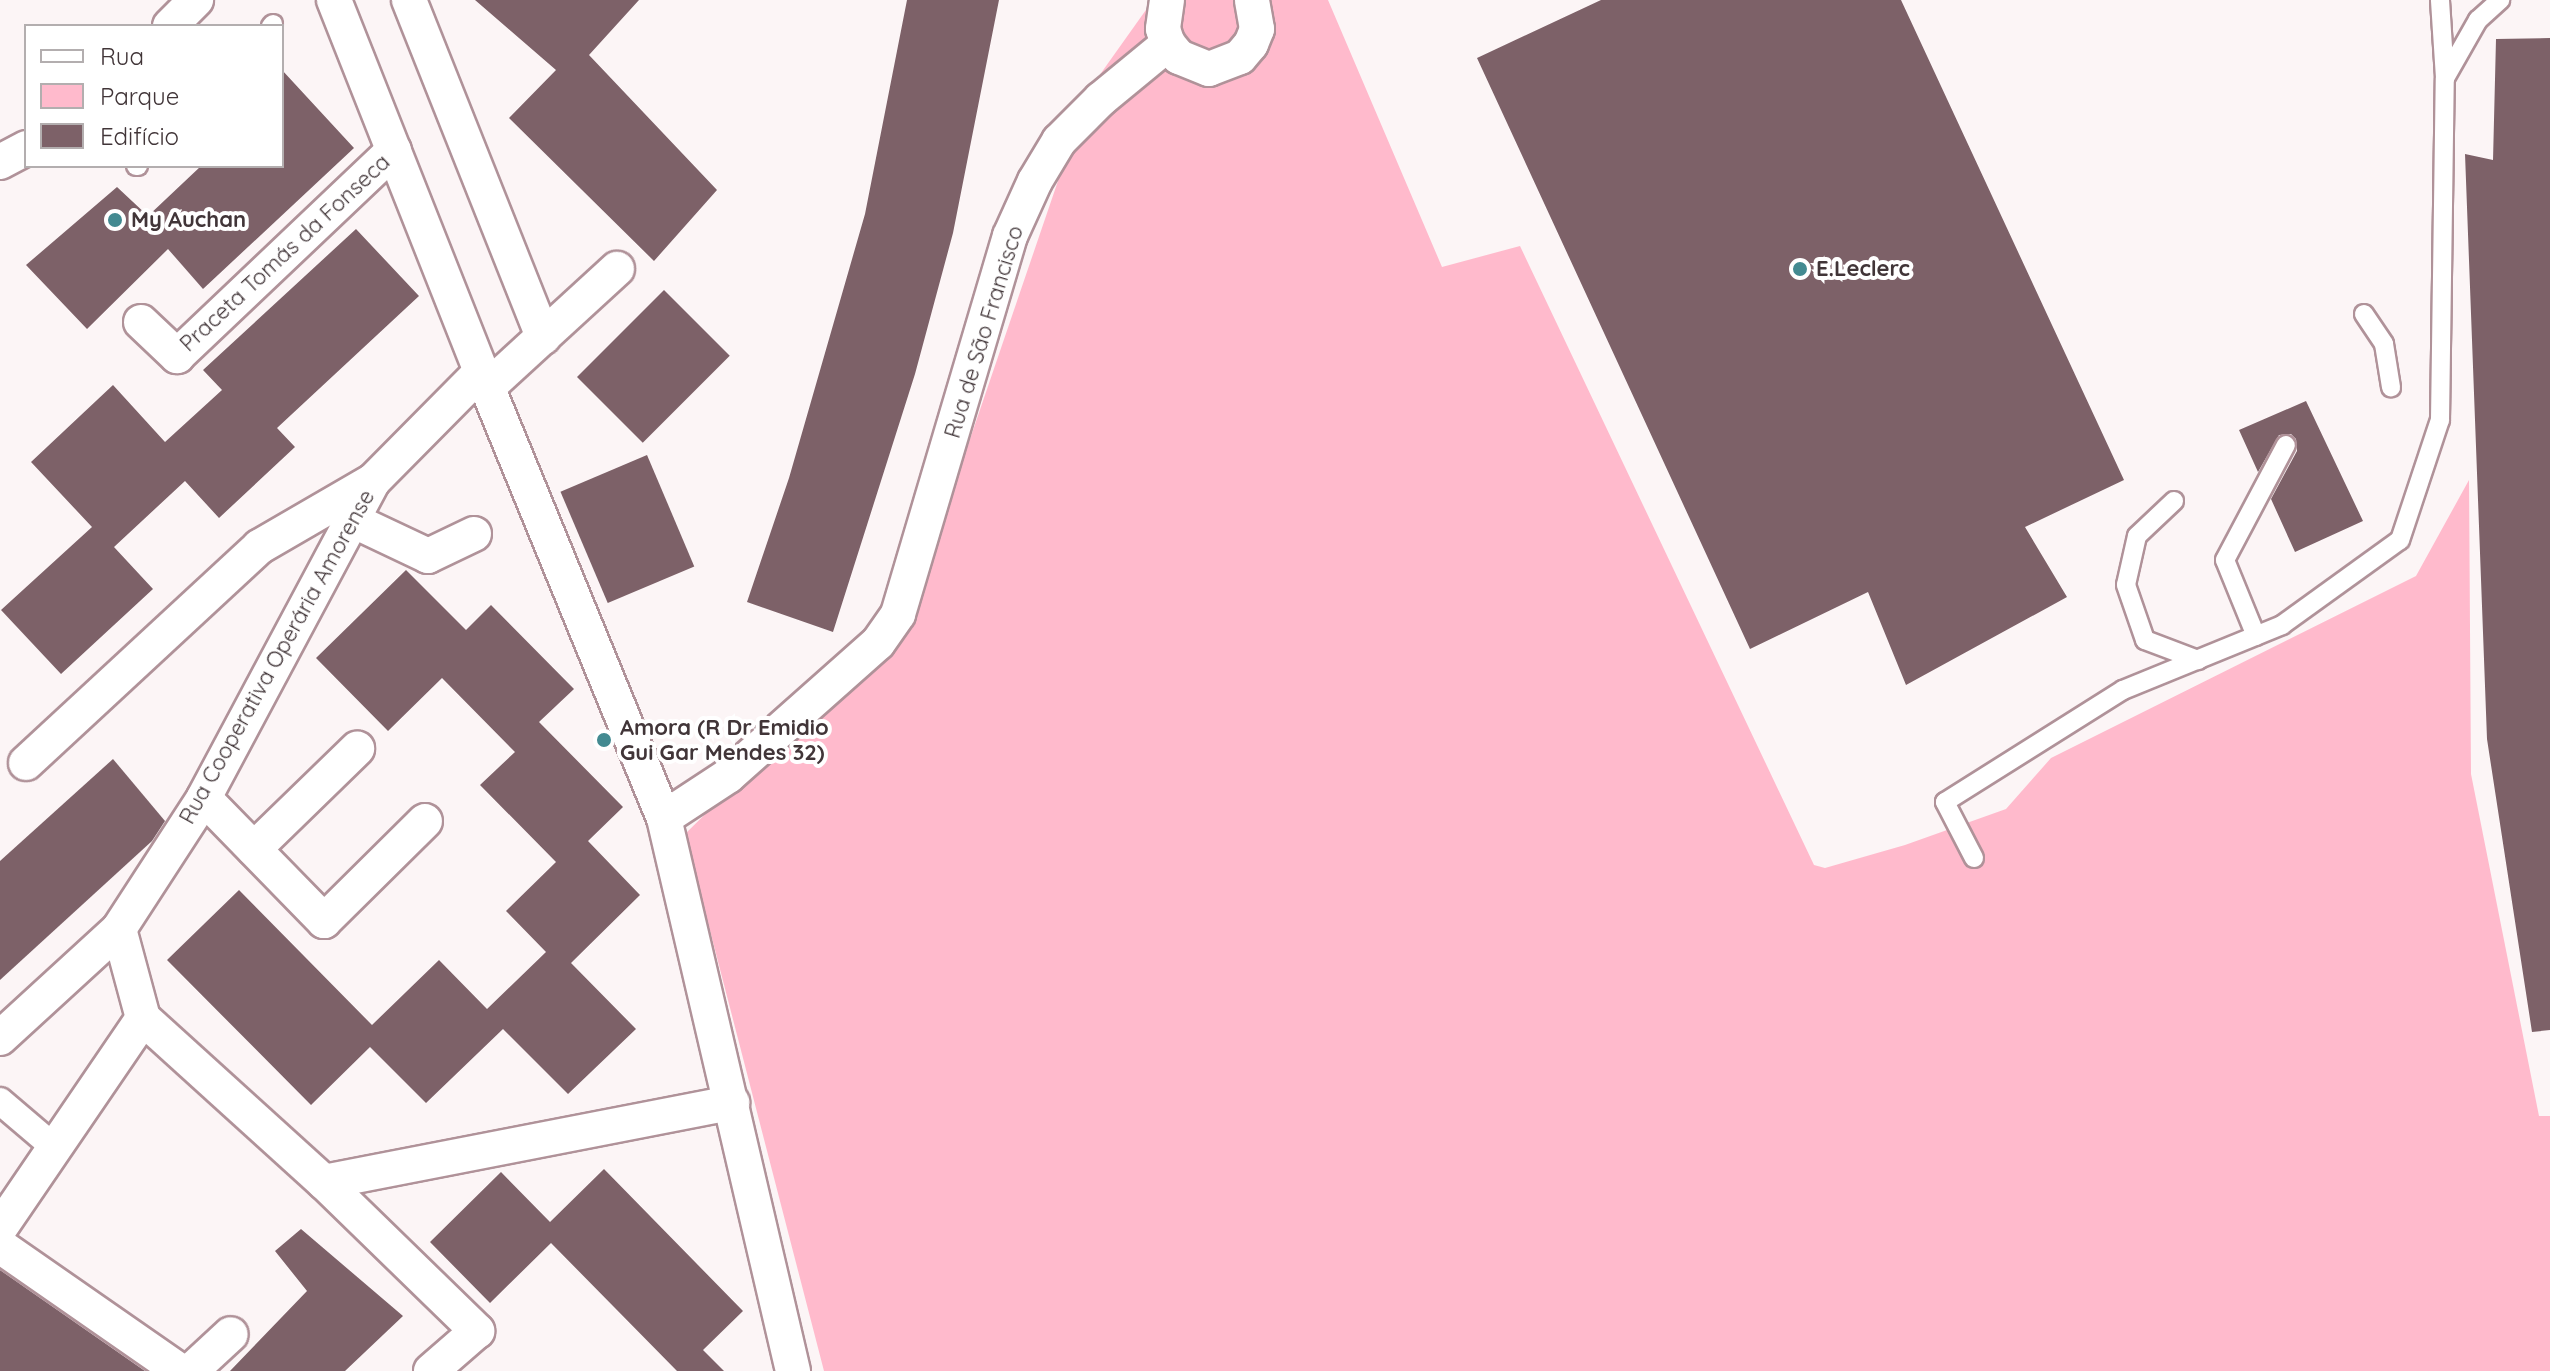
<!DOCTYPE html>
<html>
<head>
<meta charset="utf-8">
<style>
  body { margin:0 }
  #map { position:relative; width:2550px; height:1371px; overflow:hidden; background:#fcf5f6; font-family:Quicksand,sans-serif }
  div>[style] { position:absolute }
  .green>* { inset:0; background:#ffbacc }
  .building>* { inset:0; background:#7d6168; transform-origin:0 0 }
  .roads { filter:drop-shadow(2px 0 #b09299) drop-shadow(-2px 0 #b09299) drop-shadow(0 2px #b09299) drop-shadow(0 -2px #b09299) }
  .service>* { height:18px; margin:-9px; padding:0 9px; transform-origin:9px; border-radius:9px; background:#fff }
  .pedestrian>* { height:26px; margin:-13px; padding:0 13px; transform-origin:13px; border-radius:13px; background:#fff }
  .minor>* { height:34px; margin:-17px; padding:0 17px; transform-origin:17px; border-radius:17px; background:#fff }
  .dots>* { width:22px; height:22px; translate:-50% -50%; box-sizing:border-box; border:4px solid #fff; border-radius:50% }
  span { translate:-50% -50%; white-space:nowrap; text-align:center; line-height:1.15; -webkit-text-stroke:8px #fff; paint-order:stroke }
  .poi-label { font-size:22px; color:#413538; font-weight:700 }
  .left { translate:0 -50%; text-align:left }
  .street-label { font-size:22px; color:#413538 }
  .legend { position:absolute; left:24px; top:24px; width:260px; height:144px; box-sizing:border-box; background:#fff; border:2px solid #b3aeaf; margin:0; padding:10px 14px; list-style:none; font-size:24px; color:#413538 }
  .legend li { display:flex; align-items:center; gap:16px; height:40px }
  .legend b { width:40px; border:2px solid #b3aeaf }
</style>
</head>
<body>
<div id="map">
  <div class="green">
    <i style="clip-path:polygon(1153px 0,1328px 0,1442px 267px,1520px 246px,1814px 865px,1825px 868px,1905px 845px,2006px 809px,2051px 758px,2416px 576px,2469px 480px,2471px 774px,2539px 1116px,2550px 1116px,2550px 1371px,824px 1371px,685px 834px,911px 612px,1089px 90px)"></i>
  </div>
  <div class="building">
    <i style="clip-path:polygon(475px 0,639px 0,589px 55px,717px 190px,654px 261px,509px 118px,556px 70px)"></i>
    <i style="clip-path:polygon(907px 0,999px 0,953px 233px,915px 374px,833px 632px,747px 602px,789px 478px,865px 214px)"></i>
    <i style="clip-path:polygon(1601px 0,1901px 0,2124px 480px,2025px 527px,2067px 597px,1906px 685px,1868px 592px,1750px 649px,1477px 58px)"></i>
    <i style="clip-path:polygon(2550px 38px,2550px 1030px,2532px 1032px,2487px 739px,2465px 154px,2493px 160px,2496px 39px)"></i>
    <i style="clip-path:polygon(282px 70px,354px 148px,203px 289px,168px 249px,87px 329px,26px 265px,117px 187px,148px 216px,201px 166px,282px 166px)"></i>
    <i style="clip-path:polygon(356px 229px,419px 296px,277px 428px,295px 447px,219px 518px,185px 481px,114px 547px,153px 589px,61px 674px,1px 610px,92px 527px,31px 462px,113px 385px,165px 442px,222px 390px,203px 370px)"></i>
    <i style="left:664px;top:290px;width:93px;height:123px;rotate:45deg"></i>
    <i style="clip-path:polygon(2306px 401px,2363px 521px,2295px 552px,2271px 499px,2297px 451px,2296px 439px,2291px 434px,2279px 435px,2258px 472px,2239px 430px)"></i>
    <i style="left:647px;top:455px;width:121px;height:94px;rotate:67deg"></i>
    <i style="clip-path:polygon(406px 570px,466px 630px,491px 605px,574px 689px,539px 722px,623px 807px,588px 841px,640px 895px,571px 963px,636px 1029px,568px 1094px,503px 1029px,426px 1103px,370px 1047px,311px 1105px,167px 960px,239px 890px,372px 1025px,439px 960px,487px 1009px,546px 952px,506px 911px,556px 862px,480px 785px,515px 752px,442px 678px,388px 731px,316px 658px)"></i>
    <i style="clip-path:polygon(113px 759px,165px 821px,152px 841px,0 980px,0 861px)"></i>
    <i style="clip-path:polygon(604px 1169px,743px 1311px,703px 1350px,724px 1371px,677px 1371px,551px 1243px,490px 1303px,430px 1242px,501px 1172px,550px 1222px)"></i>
    <i style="clip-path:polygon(301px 1229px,403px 1316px,345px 1371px,230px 1371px,307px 1291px,275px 1251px)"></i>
    <i style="clip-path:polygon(0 1270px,145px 1371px,0 1371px)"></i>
  </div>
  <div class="roads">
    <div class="service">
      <i style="left:271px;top:26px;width:3px;rotate:-45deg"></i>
      <i style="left:2445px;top:78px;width:67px;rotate:-60.4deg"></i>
      <i style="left:2478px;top:20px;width:30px;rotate:-42deg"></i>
      <i style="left:136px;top:166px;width:2px"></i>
      <i style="left:2364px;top:314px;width:36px;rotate:56deg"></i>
      <i style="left:2384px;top:344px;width:44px;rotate:80.8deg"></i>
      <i style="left:2174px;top:501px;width:51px;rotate:136.6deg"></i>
      <i style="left:2137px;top:536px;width:50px;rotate:102.7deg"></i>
      <i style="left:2126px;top:585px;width:58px;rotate:70.9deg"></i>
      <i style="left:2145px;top:640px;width:57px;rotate:20.7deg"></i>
      <i style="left:2256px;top:636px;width:82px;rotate:-112.2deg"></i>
      <i style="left:2225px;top:560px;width:130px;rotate:-62.1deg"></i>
      <i style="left:1974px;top:858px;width:63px;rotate:-117.4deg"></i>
      <i style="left:1945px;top:802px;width:210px;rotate:-32.2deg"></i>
      <i style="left:2123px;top:690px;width:172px;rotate:-22.2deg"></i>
      <i style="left:2282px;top:625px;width:145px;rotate:-35.8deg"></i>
      <i style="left:2400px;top:540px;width:126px;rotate:-71.6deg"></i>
      <i style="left:2440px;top:420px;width:342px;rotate:-89.2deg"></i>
      <i style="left:2445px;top:78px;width:78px;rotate:-93.7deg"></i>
    </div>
    <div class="pedestrian">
      <i style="left:0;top:1101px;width:72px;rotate:40.5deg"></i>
    </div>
    <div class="minor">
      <i style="left:334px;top:0;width:400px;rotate:68.4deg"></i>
      <i style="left:481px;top:372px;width:482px;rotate:67.7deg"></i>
      <i style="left:664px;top:818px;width:568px;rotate:76.87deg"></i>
      <i style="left:409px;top:0;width:363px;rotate:68.3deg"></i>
      <i style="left:1167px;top:0;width:29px;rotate:98deg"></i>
      <i style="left:1163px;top:29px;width:16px;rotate:72deg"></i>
      <i style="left:1168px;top:44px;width:17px;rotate:50deg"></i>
      <i style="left:1179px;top:57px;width:32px;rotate:22deg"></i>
      <i style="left:1209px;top:69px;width:33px;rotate:-21deg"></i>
      <i style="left:1240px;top:57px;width:17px;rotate:-50deg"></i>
      <i style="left:1251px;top:44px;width:16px;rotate:-68deg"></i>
      <i style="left:1257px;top:29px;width:29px;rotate:-100deg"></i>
      <i style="left:170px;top:26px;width:37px;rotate:-45deg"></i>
      <i style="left:0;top:162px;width:30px;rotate:-28deg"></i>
      <i style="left:141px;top:322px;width:50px;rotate:43.4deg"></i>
      <i style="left:177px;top:356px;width:299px;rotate:-43.5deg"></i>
      <i style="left:488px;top:387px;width:175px;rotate:-42.5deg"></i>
      <i style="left:373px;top:481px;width:153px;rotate:-45.3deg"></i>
      <i style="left:352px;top:520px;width:84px;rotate:25.3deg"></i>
      <i style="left:428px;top:556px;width:51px;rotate:-25.6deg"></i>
      <i style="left:26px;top:763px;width:318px;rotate:-42.8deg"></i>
      <i style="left:259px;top:547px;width:132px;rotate:-30.1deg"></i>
      <i style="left:373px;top:481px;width:359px;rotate:118.1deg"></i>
      <i style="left:204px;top:798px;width:156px;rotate:123deg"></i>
      <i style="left:119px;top:929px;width:92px;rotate:74.9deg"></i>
      <i style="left:143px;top:1018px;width:244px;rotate:42.2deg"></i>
      <i style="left:324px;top:1182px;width:214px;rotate:44.2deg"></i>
      <i style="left:477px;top:1331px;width:61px;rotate:139deg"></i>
      <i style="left:204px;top:798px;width:172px;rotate:45.7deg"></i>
      <i style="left:324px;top:921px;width:142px;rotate:-44.7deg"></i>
      <i style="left:664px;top:818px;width:77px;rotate:-33.3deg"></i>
      <i style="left:728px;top:776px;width:200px;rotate:-41.6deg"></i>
      <i style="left:878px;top:643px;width:35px;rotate:-55deg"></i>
      <i style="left:898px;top:614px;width:394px;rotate:-73.5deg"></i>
      <i style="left:1010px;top:236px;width:60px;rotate:-65.6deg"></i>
      <i style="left:1035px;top:181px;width:47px;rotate:-59deg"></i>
      <i style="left:1059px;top:141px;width:59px;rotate:-45deg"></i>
      <i style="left:1101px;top:99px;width:87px;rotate:-39.4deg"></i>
      <i style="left:254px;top:849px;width:144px;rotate:-44.2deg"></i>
      <i style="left:0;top:1038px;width:161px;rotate:-42.5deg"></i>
      <i style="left:324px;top:1182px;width:416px;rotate:-11deg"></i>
      <i style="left:0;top:1228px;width:254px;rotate:-55.7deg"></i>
      <i style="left:0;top:1246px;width:219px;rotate:34.8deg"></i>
      <i style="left:191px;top:1371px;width:54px;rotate:-42.8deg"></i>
    </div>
  </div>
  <div class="dots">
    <i style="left:115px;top:220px;background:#438a91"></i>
    <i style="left:1800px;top:269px;background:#438a91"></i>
    <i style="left:604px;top:740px;background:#438a91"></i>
  </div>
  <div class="poi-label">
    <span class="left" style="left:131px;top:220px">My Auchan</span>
    <span class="left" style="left:1816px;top:269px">E.Leclerc</span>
    <span class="left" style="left:620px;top:740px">Amora (R Dr Emidio<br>Gui Gar Mendes 32)</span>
  </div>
  <div class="street-label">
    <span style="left:285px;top:253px;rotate:-43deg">Praceta Tomás da Fonseca</span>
    <span style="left:984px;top:332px;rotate:-73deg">Rua de São Francisco</span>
    <span style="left:277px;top:657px;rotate:-61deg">Rua Cooperativa Operária Amorense</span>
  </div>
  <ul class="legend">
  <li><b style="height:10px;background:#fff"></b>Rua</li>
  <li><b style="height:22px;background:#ffbacc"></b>Parque</li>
  <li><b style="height:22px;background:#7d6168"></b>Edifício</li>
  </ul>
</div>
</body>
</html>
